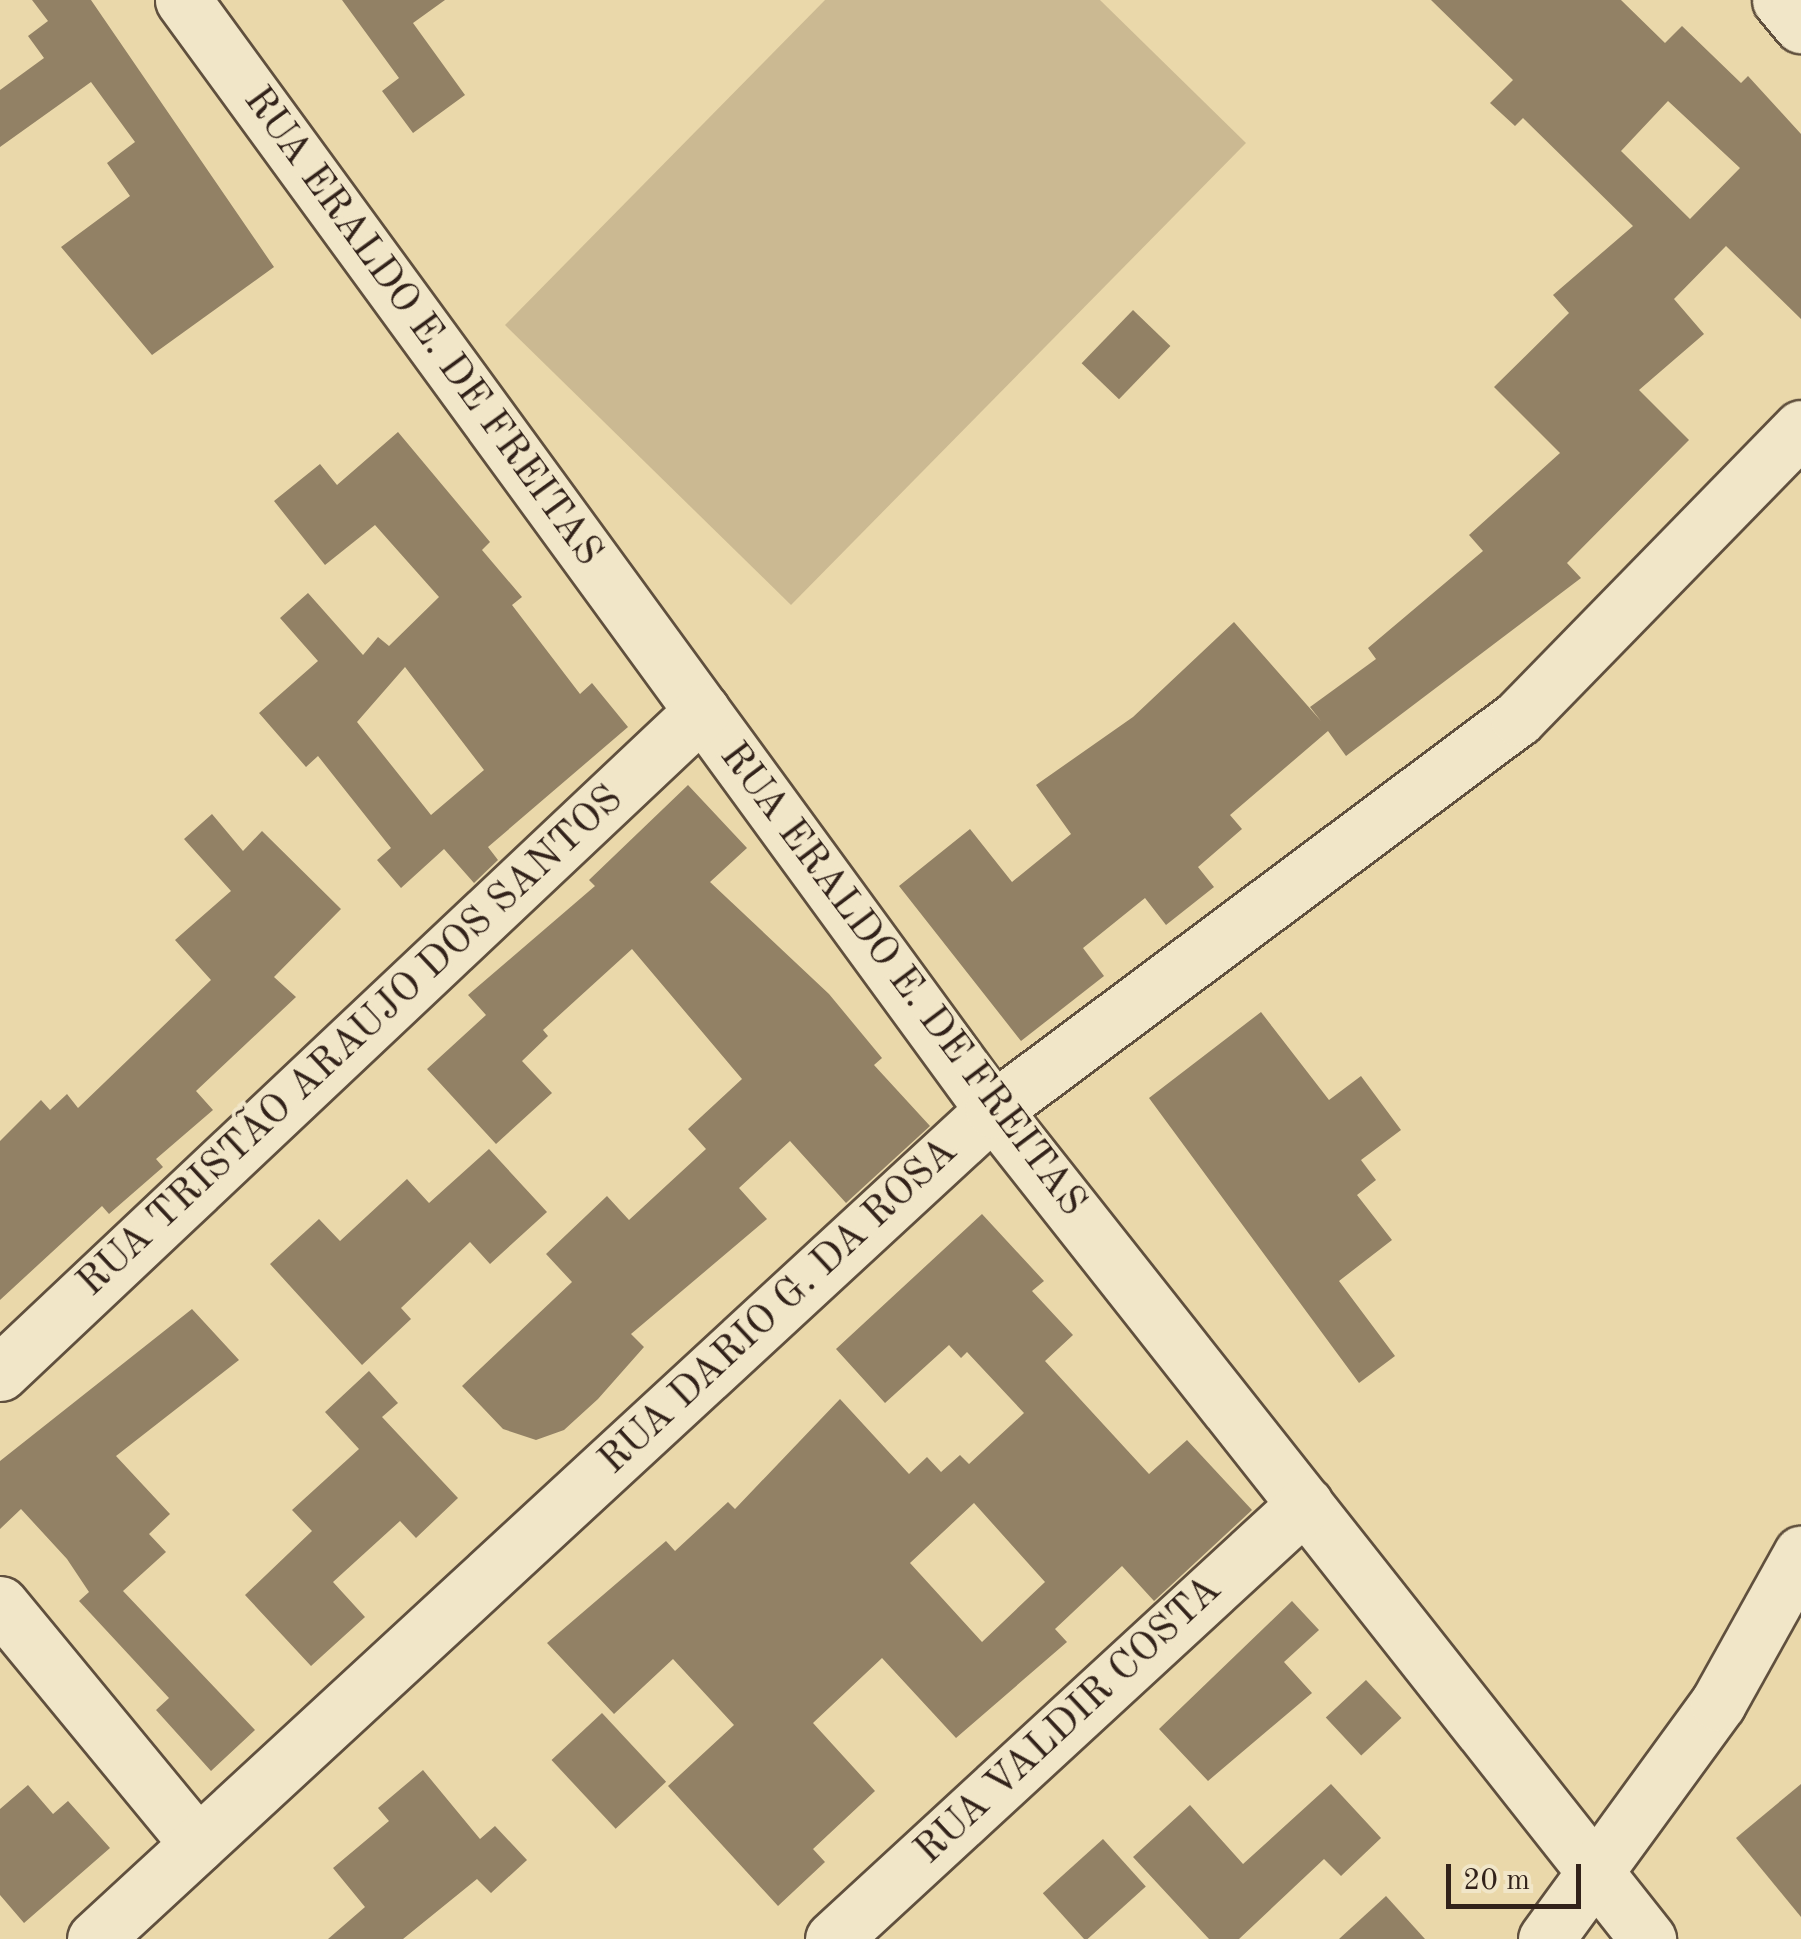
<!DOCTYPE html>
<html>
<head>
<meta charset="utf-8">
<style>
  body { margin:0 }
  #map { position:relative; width:1801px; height:1939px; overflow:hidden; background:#ead8aa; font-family:"Old Standard TT",serif }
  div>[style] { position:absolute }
  .green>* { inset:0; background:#cbb992 }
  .building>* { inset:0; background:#928165; transform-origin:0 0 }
  .roads { filter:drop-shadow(2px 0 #60503e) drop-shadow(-2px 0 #60503e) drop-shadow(0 2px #60503e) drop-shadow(0 -2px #60503e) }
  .minor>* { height:55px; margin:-27.5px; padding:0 27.5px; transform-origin:27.5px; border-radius:27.5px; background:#f1e6c8 }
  span { translate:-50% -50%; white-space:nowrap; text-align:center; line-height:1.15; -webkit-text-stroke:8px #f1e6c8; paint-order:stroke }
  .street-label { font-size:40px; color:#32221a }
  .scale { position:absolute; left:1446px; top:1864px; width:135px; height:45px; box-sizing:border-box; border:5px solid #32221a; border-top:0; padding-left:12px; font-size:30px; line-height:35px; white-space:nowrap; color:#32221a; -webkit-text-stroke:8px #f1e6c8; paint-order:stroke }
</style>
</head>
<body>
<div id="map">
  <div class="green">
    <i style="clip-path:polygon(825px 0,1100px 0,1246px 143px,791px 605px,505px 325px)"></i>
  </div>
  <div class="building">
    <i style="clip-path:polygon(32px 0,91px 0,274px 267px,152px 355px,61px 247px,130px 196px,107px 163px,135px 142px,91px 82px,0 147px,0 90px,44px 58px,28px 36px,48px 21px)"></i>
    <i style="clip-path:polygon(342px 0,445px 0,413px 23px,465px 95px,413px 133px,382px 91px,399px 78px)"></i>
    <i style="clip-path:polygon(evenodd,1431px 0,1621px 0,1665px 43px,1682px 26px,1741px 83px,1748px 76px,1801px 134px,1801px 319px,1726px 246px,1674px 299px,1704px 334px,1639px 390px,1689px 440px,1567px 563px,1581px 578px,1346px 756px,1328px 731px,1230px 815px,1242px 829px,1198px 867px,1214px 887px,1166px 925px,1145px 898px,1083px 948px,1104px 976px,1021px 1041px,899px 886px,970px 829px,1012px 882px,1071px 834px,1036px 785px,1133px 717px,1234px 622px,1321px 721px,1310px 707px,1376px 659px,1368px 648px,1483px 551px,1469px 535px,1560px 453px,1494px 387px,1569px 313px,1553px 295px,1633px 226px,1523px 118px,1515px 126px,1490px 103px,1513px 80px,1431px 0,1668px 101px,1740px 168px,1690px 219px,1621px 151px,1668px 101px)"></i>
    <i style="left:1133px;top:310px;width:52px;height:74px;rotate:44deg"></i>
    <i style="clip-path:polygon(evenodd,398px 432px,490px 542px,482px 550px,522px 597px,512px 605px,580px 694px,592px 683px,628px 727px,488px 847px,498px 860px,474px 883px,444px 849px,401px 888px,377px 860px,391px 848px,318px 756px,306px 767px,259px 713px,318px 661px,280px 618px,308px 593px,363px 655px,378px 637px,389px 646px,439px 597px,375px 525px,325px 565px,274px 501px,320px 464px,337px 485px,398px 432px,405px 667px,484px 770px,431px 815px,357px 722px,405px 667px)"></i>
    <i style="clip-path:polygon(688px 785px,747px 848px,710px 882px,829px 994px,882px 1058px,874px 1065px,930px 1126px,846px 1203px,790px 1141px,739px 1188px,767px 1219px,631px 1334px,644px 1347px,598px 1399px,564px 1430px,536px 1440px,503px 1429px,462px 1386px,572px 1282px,546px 1254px,607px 1196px,629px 1220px,706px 1149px,688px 1129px,742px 1079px,632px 949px,543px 1030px,548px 1036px,522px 1061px,552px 1093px,496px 1144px,427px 1069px,486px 1015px,468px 995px,595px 886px,589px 880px)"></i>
    <i style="clip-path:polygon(212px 814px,243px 851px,262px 831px,341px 909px,274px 977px,296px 997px,196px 1091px,213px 1110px,156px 1159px,163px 1167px,109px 1214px,102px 1206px,0 1300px,0 1141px,41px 1100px,50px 1110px,67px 1094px,78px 1108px,211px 980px,175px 940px,231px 891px,184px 839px)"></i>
    <i style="clip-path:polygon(1261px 1012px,1329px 1100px,1361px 1076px,1401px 1130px,1361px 1160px,1376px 1180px,1357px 1195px,1392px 1240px,1339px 1281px,1395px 1356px,1359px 1383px,1149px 1098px)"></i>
    <i style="clip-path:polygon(489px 1149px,547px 1212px,490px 1264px,470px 1242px,401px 1308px,411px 1319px,362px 1365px,270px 1264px,319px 1219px,340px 1241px,407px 1179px,429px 1203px)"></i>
    <i style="clip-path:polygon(evenodd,982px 1214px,1044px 1281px,1032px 1291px,1073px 1335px,1045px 1361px,1149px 1474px,1187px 1440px,1252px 1510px,1154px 1601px,1122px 1566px,1055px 1629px,1067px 1642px,956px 1738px,882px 1658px,813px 1723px,875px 1791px,813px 1849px,825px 1862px,778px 1906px,668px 1786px,734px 1725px,673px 1659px,614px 1714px,547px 1643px,666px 1541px,675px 1551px,728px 1502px,735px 1509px,840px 1399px,909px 1474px,927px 1457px,941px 1472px,960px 1455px,969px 1464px,1024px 1413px,967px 1352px,961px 1358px,949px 1345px,885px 1403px,836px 1349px,982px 1214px,974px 1503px,1045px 1582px,982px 1642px,910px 1563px,974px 1503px)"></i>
    <i style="clip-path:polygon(192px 1309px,239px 1360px,116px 1456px,170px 1514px,149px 1534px,166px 1552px,123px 1591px,255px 1730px,211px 1771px,156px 1710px,169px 1698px,79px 1601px,89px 1592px,67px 1559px,21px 1509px,0 1529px,0 1461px)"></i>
    <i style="clip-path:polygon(369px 1371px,398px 1403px,382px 1417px,458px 1498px,416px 1538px,400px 1521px,333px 1582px,365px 1617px,311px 1666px,245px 1595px,312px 1531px,292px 1510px,359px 1449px,325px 1412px)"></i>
    <i style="clip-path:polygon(1292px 1601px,1319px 1630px,1284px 1662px,1312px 1693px,1208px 1781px,1159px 1729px)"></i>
    <i style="left:1366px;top:1680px;width:52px;height:55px;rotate:47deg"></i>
    <i style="left:602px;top:1713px;width:94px;height:69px;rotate:47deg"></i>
    <i style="clip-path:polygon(423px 1770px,480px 1839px,495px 1826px,527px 1860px,491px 1893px,477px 1879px,403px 1939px,328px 1939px,365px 1907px,333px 1868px,389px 1821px,378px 1808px)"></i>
    <i style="clip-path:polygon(1331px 1784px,1381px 1838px,1341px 1876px,1324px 1859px,1239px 1939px,1209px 1939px,1133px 1857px,1190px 1805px,1243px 1864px)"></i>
    <i style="clip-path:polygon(1801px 1784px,1801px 1917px,1736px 1838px)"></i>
    <i style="clip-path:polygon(28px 1785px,53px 1814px,68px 1801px,110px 1848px,24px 1923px,0 1895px,0 1809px)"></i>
    <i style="left:1103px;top:1839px;width:64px;height:81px;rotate:48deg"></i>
    <i style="clip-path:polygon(1386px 1896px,1425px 1939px,1339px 1939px)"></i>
  </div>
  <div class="roads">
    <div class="minor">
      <i style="left:183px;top:0;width:1374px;rotate:53.88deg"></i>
      <i style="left:993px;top:1110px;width:1057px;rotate:51.69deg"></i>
      <i style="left:1780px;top:0;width:33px;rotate:50deg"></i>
      <i style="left:0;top:1373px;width:965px;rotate:-43.32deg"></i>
      <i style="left:0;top:1604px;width:311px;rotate:50.5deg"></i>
      <i style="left:95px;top:1939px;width:1222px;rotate:-42.71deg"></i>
      <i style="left:993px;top:1110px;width:655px;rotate:-36.75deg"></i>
      <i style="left:1518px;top:718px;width:405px;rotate:-45.7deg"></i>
      <i style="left:833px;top:1939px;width:642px;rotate:-42.66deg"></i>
      <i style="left:1546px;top:1939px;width:292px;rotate:-53.9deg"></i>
      <i style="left:1718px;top:1703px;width:171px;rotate:-60.9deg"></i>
    </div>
  </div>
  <div class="street-label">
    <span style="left:422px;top:327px;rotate:54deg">RUA ERALDO E. DE FREITAS</span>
    <span style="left:902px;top:980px;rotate:53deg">RUA ERALDO E. DE FREITAS</span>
    <span style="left:351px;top:1042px;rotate:-43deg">RUA TRISTÃO ARAUJO DOS SANTOS</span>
    <span style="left:779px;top:1307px;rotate:-43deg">RUA DARIO G. DA ROSA</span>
    <span style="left:1069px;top:1721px;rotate:-43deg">RUA VALDIR COSTA</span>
  </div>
  <div class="scale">20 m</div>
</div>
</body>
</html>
